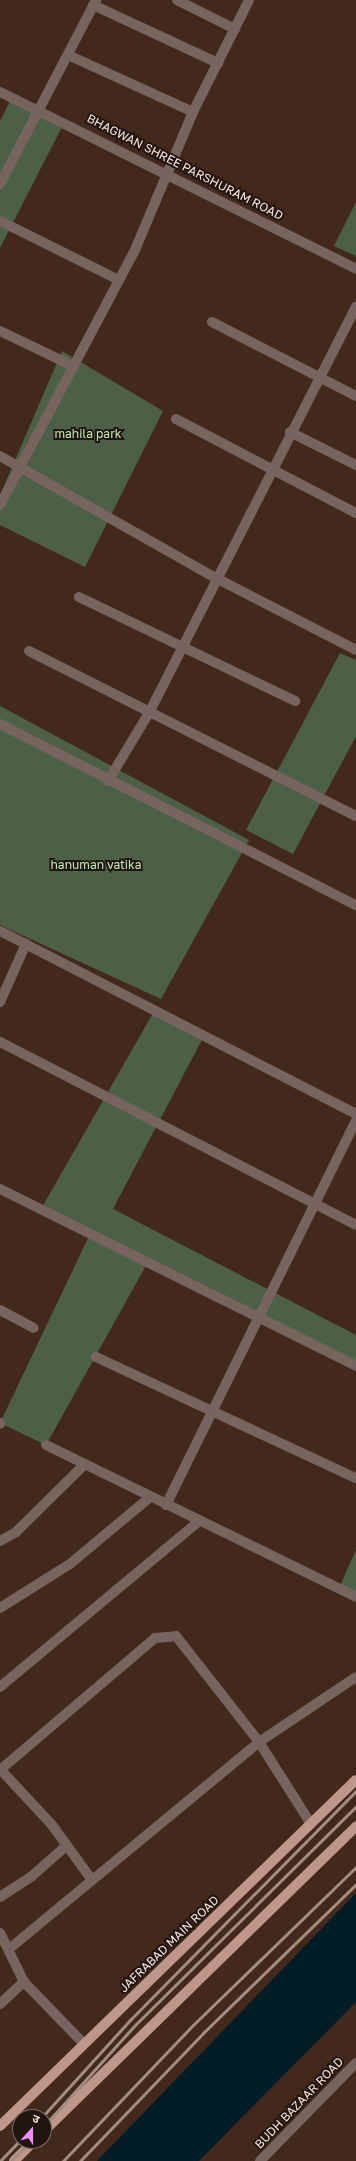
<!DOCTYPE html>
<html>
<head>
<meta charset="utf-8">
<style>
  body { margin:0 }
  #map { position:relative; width:356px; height:2161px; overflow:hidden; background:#43291c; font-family:"Golos Text","Noto Sans Devanagari",sans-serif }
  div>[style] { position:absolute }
  .green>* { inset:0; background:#4b6047 }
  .water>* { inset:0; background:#031d26 }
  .minor>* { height:10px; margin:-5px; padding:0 5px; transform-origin:5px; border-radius:5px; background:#78645e }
  .major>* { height:10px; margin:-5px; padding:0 5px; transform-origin:5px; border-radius:5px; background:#bf978a }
  .rail>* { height:3px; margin:-1.5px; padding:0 1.5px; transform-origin:1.5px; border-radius:1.5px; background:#a28d82 }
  span { translate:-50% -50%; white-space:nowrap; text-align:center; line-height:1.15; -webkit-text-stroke:4px #21150f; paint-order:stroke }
  .street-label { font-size:12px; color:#f9e7df }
  .park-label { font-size:12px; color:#beefb6 }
  .north { position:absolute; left:12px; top:2109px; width:40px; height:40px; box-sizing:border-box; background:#21150f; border:1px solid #776962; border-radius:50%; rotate:21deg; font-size:11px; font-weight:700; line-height:16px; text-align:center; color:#f9e7df }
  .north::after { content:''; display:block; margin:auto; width:14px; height:18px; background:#ed8cfa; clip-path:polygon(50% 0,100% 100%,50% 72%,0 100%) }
</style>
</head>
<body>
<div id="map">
  <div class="green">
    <i style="clip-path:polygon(14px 93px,64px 123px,0 248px,0 121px)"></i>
    <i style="clip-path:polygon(356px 202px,356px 256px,334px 246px)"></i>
    <i style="clip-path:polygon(62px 351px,163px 411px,85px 567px,0 525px,0 495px)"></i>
    <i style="clip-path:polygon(340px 653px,356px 660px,356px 736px,293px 854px,246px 830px)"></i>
    <i style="clip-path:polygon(0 706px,249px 840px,161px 999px,0 925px)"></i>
    <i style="clip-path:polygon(156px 1008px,205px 1034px,113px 1209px,356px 1335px,356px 1366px,148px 1262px,46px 1445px,0 1423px,90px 1234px,41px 1209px)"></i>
    <i style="clip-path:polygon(356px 1550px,356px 1597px,339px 1588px)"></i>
  </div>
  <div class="water">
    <i style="clip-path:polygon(356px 1893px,356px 2002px,199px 2161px,97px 2161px)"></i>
  </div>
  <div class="minor">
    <i style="left:177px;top:0;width:65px;rotate:26.6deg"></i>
    <i style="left:93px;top:5px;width:138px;rotate:24.9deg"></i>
    <i style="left:68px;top:55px;width:137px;rotate:24.5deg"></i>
    <i style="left:0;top:92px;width:398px;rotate:26.4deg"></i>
    <i style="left:0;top:184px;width:208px;rotate:-62.4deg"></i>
    <i style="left:0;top:221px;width:133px;rotate:26.4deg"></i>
    <i style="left:212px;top:322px;width:162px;rotate:27.2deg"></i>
    <i style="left:0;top:331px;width:81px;rotate:25.6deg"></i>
    <i style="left:176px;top:419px;width:203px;rotate:27.6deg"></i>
    <i style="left:290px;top:432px;width:74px;rotate:26.6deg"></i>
    <i style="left:0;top:456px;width:248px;rotate:29.5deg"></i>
    <i style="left:216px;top:578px;width:157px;rotate:27.2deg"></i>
    <i style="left:0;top:505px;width:289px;rotate:-62.1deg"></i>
    <i style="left:135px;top:250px;width:150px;rotate:-67.2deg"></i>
    <i style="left:193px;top:112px;width:125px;rotate:-63.4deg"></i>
    <i style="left:79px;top:597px;width:240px;rotate:25.7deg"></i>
    <i style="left:29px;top:651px;width:366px;rotate:26.8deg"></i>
    <i style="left:0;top:724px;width:399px;rotate:27deg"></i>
    <i style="left:108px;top:781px;width:82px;rotate:-59deg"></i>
    <i style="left:150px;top:711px;width:454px;rotate:-63deg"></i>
    <i style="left:0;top:931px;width:400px;rotate:27.2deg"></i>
    <i style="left:0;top:1002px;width:64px;rotate:-65.9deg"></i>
    <i style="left:0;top:1042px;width:400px;rotate:27.2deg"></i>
    <i style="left:0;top:1189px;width:398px;rotate:26.4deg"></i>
    <i style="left:0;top:1310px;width:38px;rotate:28deg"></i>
    <i style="left:96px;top:1357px;width:287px;rotate:25deg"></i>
    <i style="left:0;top:1423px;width:1px;rotate:90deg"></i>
    <i style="left:46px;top:1445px;width:345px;rotate:26.1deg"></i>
    <i style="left:166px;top:1505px;width:428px;rotate:-63.7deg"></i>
    <i style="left:0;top:1541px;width:18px;rotate:-29deg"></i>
    <i style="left:16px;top:1532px;width:97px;rotate:-44.6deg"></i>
    <i style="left:0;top:1608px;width:83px;rotate:-32.2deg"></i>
    <i style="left:70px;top:1564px;width:104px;rotate:-39.9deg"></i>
    <i style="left:0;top:1687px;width:259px;rotate:-39.8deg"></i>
    <i style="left:0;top:1769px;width:76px;rotate:47.1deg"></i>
    <i style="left:52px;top:1825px;width:68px;rotate:54deg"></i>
    <i style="left:0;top:1770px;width:204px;rotate:-40.4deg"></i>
    <i style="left:155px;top:1638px;width:21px;rotate:-5deg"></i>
    <i style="left:176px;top:1636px;width:135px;rotate:51.9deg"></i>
    <i style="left:259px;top:1742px;width:97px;rotate:57.6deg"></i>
    <i style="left:0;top:1897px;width:38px;rotate:-33deg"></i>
    <i style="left:32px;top:1876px;width:45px;rotate:-41.4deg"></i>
    <i style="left:0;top:1933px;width:55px;rotate:63.9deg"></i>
    <i style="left:24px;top:1982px;width:86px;rotate:45.9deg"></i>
    <i style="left:9px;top:1949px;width:325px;rotate:-39.6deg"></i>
    <i style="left:259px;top:1742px;width:117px;rotate:-33.8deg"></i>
    <i style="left:0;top:2004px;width:33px;rotate:-43deg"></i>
    <i style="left:260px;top:2161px;width:137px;rotate:-45.6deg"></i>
  </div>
  <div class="major">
    <i style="left:0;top:2126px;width:496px;rotate:-44.2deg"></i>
    <i style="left:44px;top:2131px;width:436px;rotate:-44.3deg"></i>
    <i style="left:14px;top:2161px;width:28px;rotate:-45deg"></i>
  </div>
  <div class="rail">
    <i style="left:42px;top:2117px;width:131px;rotate:-47.8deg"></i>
    <i style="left:130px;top:2020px;width:322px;rotate:-45.4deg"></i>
    <i style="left:44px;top:2126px;width:137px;rotate:-48deg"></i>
    <i style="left:136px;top:2024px;width:310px;rotate:-44.7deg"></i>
    <i style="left:0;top:2161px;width:29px;rotate:-46deg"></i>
    <i style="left:11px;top:2161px;width:28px;rotate:-46deg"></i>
    <i style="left:63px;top:2161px;width:188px;rotate:-46.3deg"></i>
    <i style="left:193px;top:2025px;width:227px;rotate:-44.1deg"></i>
    <i style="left:80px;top:2161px;width:178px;rotate:-46.1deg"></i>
    <i style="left:203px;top:2033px;width:214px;rotate:-44.2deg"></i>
  </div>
  <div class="street-label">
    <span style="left:185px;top:167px;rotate:27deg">BHAGWAN SHREE PARSHURAM ROAD</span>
    <span style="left:169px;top:1944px;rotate:-44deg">JAFRABAD MAIN ROAD</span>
    <span style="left:299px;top:2103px;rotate:-46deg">BUDH BAZAAR ROAD</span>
  </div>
  <div class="park-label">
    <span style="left:88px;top:434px">mahila park</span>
    <span style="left:96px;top:865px">hanuman vatika</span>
  </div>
  <div class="north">उ</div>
</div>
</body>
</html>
